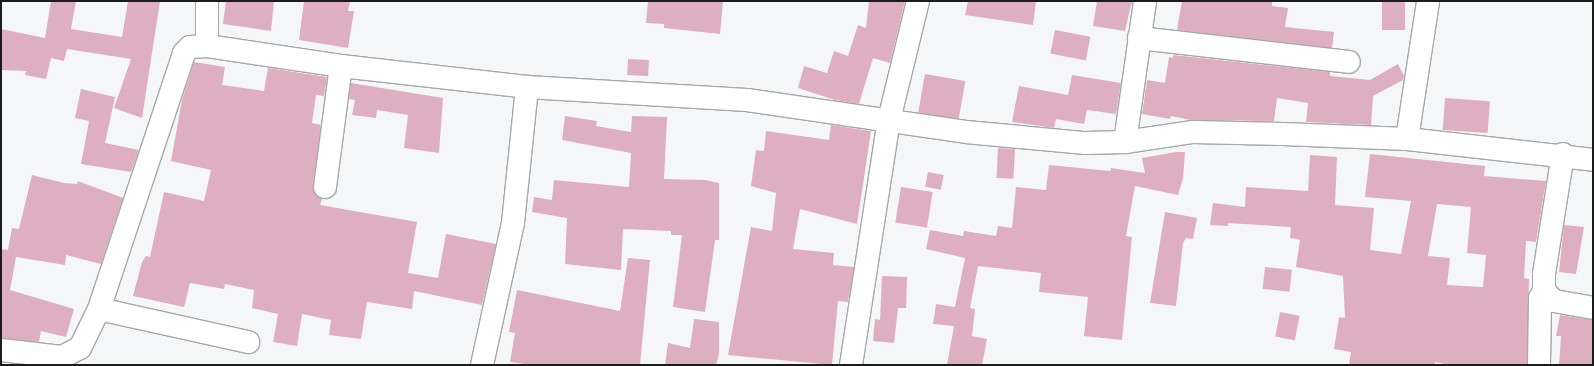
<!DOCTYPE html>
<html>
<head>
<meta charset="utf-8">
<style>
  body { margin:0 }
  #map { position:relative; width:1594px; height:366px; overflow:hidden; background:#f5f6f8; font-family:"Space Grotesk",sans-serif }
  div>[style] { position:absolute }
  .building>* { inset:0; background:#deafc1; transform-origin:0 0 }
  .roads { filter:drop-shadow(1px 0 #a6a7a8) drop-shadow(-1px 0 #a6a7a8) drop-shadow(0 1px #a6a7a8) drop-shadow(0 -1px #a6a7a8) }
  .minor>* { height:22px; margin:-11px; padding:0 11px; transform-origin:11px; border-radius:11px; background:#fff }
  span { translate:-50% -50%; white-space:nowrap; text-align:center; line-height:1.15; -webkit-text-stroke:3px #f5f6f8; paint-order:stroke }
  .frame { position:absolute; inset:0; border:2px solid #1b1c1c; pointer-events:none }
</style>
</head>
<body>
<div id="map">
  <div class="building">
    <i style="clip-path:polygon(51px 1px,76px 1px,71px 29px,122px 37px,128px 1px,160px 1px,142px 118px,114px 108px,131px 59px,67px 49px,64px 61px,51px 58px,46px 79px,25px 75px,26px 71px,1px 70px,1px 29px,45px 38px)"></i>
    <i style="clip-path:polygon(226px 1px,274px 1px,271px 31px,223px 24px)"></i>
    <i style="clip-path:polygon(304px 1px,350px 1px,348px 11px,354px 11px,348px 48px,299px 40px)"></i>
    <i style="clip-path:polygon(648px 1px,723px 1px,720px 34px,664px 28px,664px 24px,646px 23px)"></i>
    <i style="clip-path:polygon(869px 1px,905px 1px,890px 63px,873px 58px,859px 104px,835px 100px,798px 88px,804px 66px,827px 73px,834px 51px,848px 56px,858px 25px,866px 28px)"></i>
    <i style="clip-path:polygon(968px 1px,1036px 1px,1033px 25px,965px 15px)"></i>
    <i style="clip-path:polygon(1097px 1px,1132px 1px,1125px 31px,1093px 26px)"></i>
    <i style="clip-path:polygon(1182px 1px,1272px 1px,1272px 6px,1288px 8px,1285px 27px,1334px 32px,1332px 48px,1177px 30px)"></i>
    <i style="left:1382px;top:1px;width:23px;height:29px"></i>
    <i style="left:1055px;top:30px;width:36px;height:24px;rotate:11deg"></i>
    <i style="clip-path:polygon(1173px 55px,1330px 72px,1330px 76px,1370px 80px,1398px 64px,1404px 76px,1403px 80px,1373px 96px,1371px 125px,1306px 122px,1308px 103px,1277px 98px,1274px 121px,1191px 120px,1171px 116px,1170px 119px,1142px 114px,1147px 80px,1165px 83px,1169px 57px,1173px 58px)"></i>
    <i style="left:628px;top:59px;width:21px;height:16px;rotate:3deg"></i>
    <i style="clip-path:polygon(194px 62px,225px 67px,222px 85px,264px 91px,268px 68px,327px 77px,324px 96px,316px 95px,312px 123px,321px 125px,313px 185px,314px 192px,322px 199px,320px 205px,417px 222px,408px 273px,438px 278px,446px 234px,496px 244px,482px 305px,414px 291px,412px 309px,367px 302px,361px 339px,329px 335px,331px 320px,302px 314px,297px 346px,273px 342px,278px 314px,252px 308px,254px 290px,225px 284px,224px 289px,190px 283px,184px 307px,133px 296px,142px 262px,146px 256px,150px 257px,164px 192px,204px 201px,211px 170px,171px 161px,182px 100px)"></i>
    <i style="left:925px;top:74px;width:41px;height:39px;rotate:10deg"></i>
    <i style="clip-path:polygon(1072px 75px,1121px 83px,1116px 114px,1087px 110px,1084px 124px,1056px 119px,1054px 128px,1012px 122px,1019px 86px,1068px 95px)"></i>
    <i style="clip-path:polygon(351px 83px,443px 98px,439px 153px,404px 148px,408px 115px,377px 110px,376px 118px,352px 115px,355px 100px,349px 99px)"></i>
    <i style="clip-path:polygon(81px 89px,115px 97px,105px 143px,139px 150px,131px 172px,81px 164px,89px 121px,75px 118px)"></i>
    <i style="left:1445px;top:98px;width:45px;height:32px;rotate:4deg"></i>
    <i style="clip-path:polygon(565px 116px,597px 121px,596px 126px,631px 132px,632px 116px,667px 117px,664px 179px,705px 180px,719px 183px,719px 240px,715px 240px,705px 312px,673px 307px,682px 235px,671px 235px,671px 231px,623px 229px,621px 270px,565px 264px,567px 218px,532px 212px,534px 197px,552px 200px,554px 180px,629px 187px,631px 153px,562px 140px)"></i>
    <i style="clip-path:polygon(831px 125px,871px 131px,857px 224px,800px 209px,793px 249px,834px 253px,833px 265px,854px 267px,848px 302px,838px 301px,832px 365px,728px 355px,751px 227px,772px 231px,776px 193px,751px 186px,756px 150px,764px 151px,766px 131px,829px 140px)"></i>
    <i style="left:998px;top:148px;width:17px;height:30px;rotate:3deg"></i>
    <i style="clip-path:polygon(1176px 152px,1185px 152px,1183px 178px,1178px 195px,1135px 186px,1126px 236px,1132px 237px,1122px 340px,1084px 336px,1088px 297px,1039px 292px,1041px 273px,978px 266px,970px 308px,975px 309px,972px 336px,987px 339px,982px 365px,947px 365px,954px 326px,933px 324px,936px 304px,955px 307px,965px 258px,926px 249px,930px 230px,963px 236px,964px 231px,996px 236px,998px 226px,1012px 228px,1016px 187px,1046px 190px,1049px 165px,1110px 171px,1111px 168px,1145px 173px,1142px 158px)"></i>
    <i style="clip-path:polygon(evenodd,1370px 154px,1485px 166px,1484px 176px,1546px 181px,1536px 242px,1526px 241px,1524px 278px,1529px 279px,1527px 365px,1449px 365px,1435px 362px,1435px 365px,1349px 365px,1351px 352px,1334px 349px,1339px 317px,1345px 318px,1343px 276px,1296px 267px,1300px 240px,1290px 238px,1291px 227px,1228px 223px,1228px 226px,1210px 225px,1213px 203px,1245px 207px,1246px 187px,1308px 191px,1310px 155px,1337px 157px,1335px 205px,1374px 208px,1370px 250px,1401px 254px,1411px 201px,1365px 197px,1370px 154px,1437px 204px,1471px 207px,1467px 253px,1486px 255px,1483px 287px,1447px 285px,1450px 258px,1428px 256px,1437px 204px)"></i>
    <i style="left:928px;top:172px;width:16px;height:15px;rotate:11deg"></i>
    <i style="clip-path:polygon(32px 175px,64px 183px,77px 184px,78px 181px,123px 198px,101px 264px,66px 255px,65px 265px,16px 257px,10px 290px,74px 309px,66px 337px,41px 331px,39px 342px,1px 338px,1px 249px,8px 250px,12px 228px,19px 229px)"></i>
    <i style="left:901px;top:187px;width:32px;height:36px;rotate:9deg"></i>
    <i style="clip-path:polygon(1165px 212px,1197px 218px,1193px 239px,1186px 238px,1183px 243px,1176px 306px,1150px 303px)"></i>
    <i style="clip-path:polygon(1564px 225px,1584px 227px,1576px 274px,1559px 272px)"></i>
    <i style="clip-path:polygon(628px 258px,650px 260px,640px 365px,531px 365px,510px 362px,515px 333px,509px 332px,517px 290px,620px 311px)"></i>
    <i style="left:1265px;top:267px;width:27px;height:22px;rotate:6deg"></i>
    <i style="clip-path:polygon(882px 276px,907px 277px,906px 308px,898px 308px,894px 343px,873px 341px,875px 319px,880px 320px)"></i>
    <i style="left:1280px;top:312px;width:20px;height:25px;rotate:11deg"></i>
    <i style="clip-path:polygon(1560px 315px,1593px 320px,1593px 365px,1559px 365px,1561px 336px,1556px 336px)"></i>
    <i style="clip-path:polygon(694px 319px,719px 322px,719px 354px,716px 365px,665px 365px,668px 343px,690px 348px)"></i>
  </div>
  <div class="roads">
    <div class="minor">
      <i style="left:207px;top:1px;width:45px;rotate:90deg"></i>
      <i style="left:1139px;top:38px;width:211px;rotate:6.5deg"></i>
      <i style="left:1407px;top:139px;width:140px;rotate:-81.3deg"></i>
      <i style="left:1125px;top:142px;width:142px;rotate:-81.9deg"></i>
      <i style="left:1563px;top:154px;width:121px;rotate:99deg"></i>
      <i style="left:1544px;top:274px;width:17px;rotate:90deg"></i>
      <i style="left:1544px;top:291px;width:14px;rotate:45deg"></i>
      <i style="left:1554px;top:301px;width:40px;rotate:10deg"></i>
      <i style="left:325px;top:187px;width:122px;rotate:-82.5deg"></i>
      <i style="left:99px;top:309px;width:153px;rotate:12.5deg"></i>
      <i style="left:1px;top:350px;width:61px;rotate:6.5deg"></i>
      <i style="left:62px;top:357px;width:20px;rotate:-27deg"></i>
      <i style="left:80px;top:348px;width:43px;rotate:-64deg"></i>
      <i style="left:99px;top:309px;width:270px;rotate:-71.6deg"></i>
      <i style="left:184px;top:53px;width:8px;rotate:-45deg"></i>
      <i style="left:190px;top:47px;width:17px;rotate:-3deg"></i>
      <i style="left:207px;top:46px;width:135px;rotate:8.5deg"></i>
      <i style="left:341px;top:66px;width:187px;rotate:6.4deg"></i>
      <i style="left:527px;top:87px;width:220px;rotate:3.4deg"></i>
      <i style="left:747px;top:100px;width:221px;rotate:8.3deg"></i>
      <i style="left:966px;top:132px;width:120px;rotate:5.3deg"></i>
      <i style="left:1085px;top:143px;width:40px;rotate:-1.4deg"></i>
      <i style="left:1125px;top:142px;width:69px;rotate:-8.4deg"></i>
      <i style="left:1193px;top:132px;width:90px;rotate:1.3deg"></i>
      <i style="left:1283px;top:134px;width:124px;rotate:2.3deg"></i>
      <i style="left:1407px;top:139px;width:187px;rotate:6.4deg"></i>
      <i style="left:482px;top:365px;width:145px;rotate:-77.7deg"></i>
      <i style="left:513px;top:223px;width:137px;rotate:-84.1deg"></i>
      <i style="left:851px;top:365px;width:248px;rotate:-81.2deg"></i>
      <i style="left:889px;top:120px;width:122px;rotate:-76.3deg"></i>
      <i style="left:1539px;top:365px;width:67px;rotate:-89.1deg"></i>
      <i style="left:1540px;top:298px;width:8px;rotate:-60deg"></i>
    </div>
  </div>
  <div class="frame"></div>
</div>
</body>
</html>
